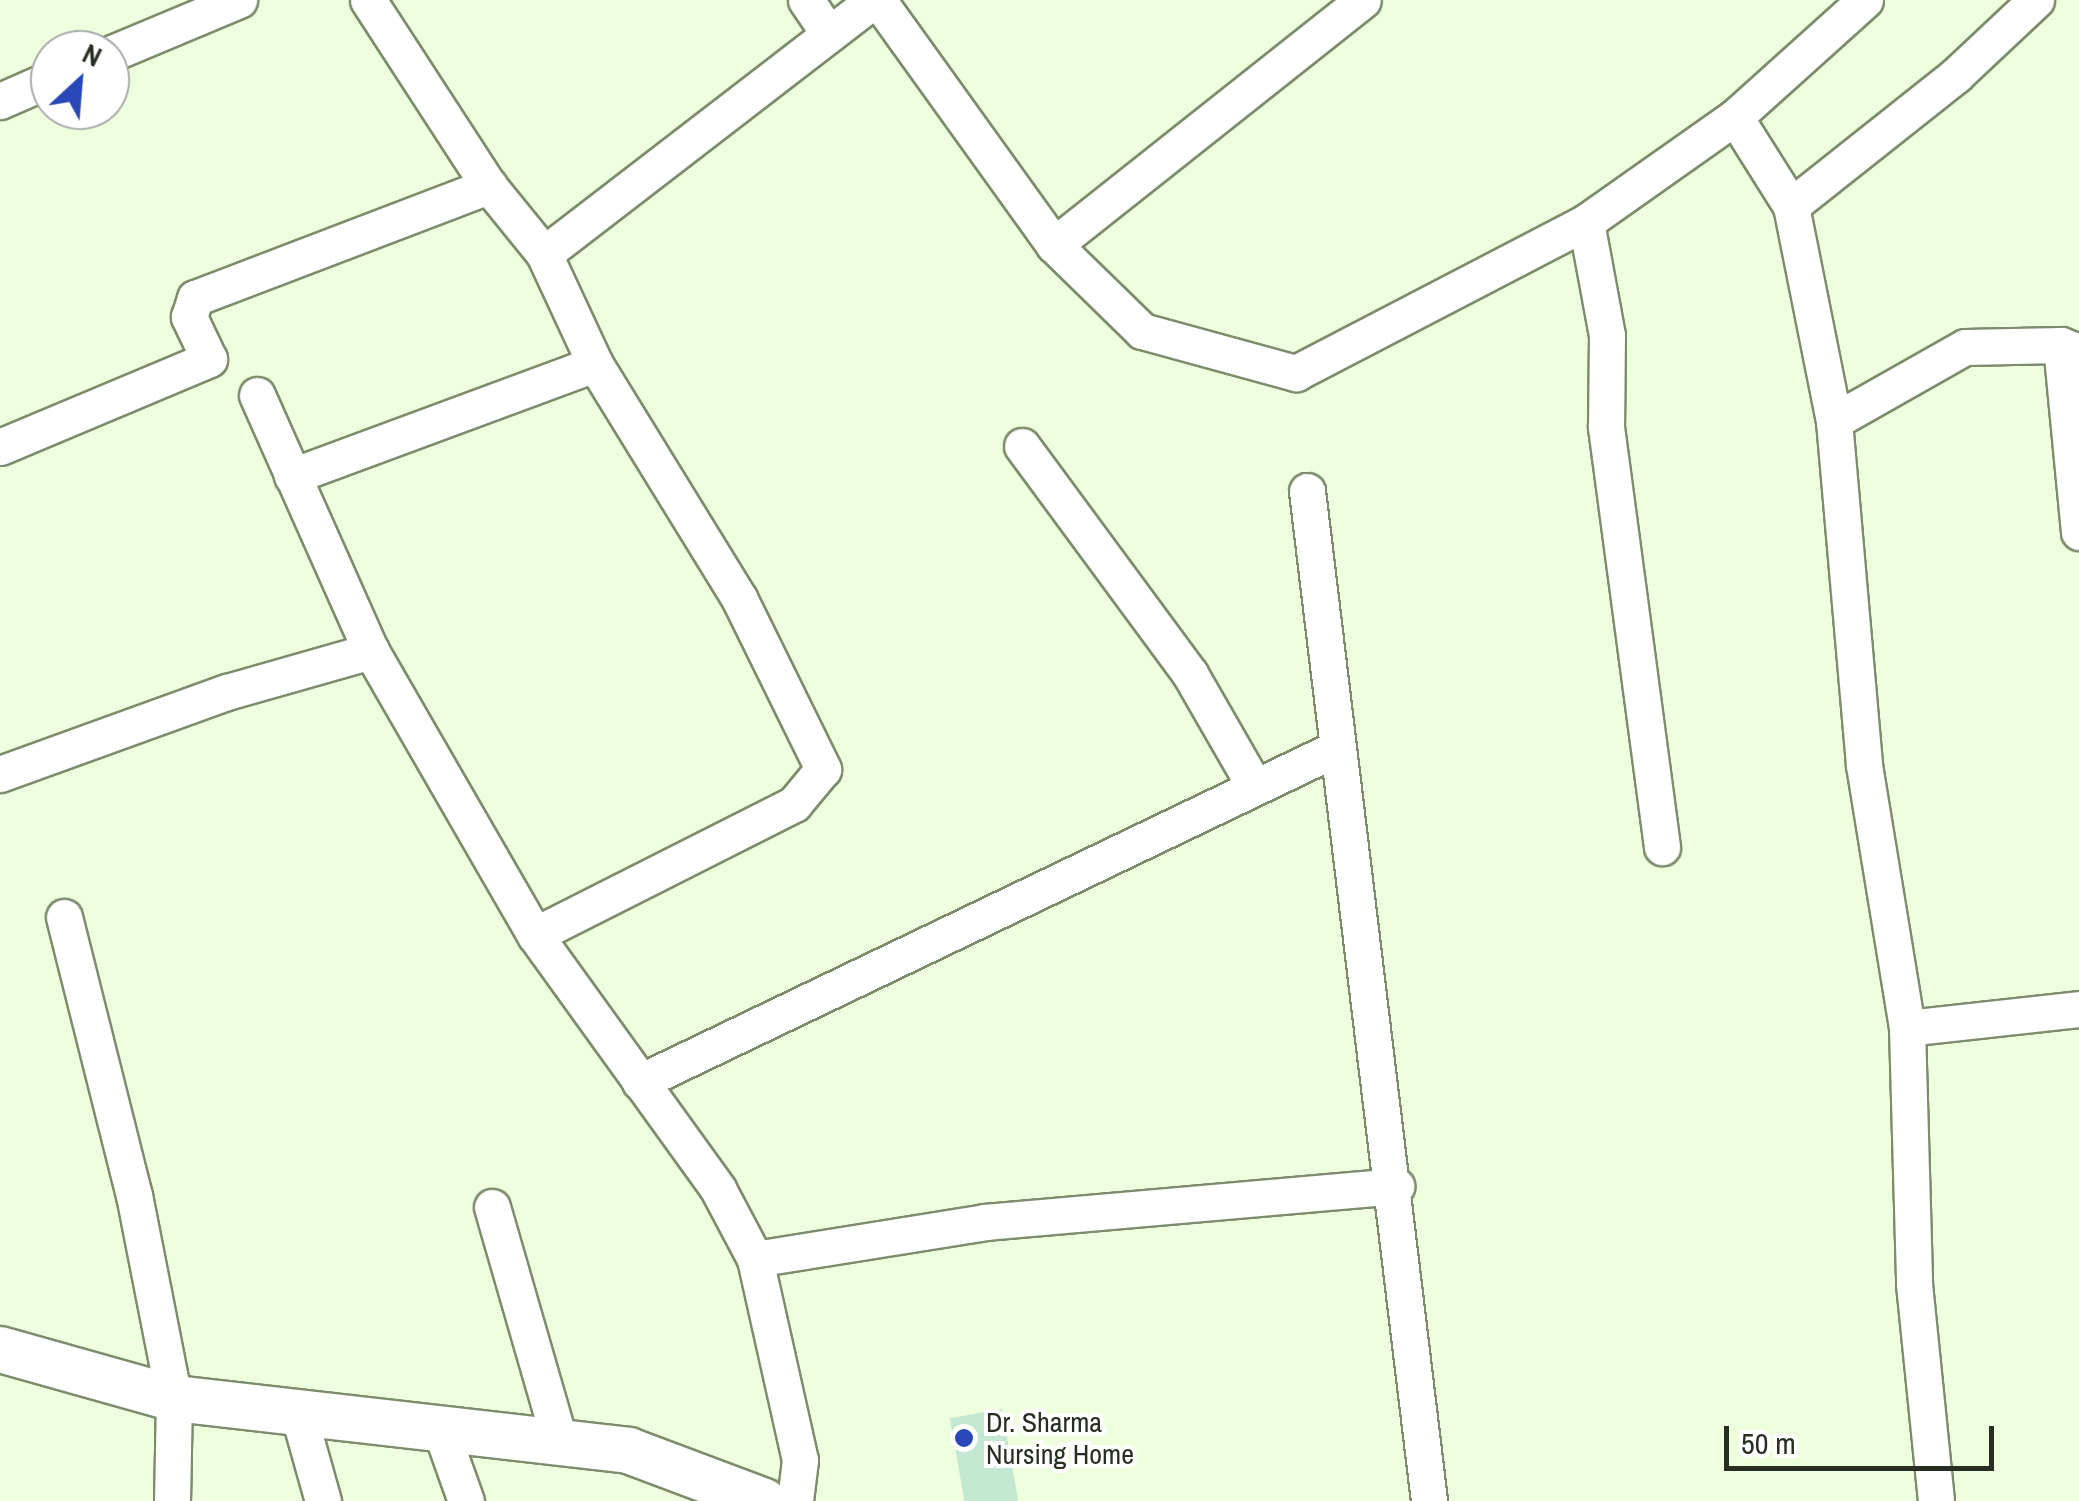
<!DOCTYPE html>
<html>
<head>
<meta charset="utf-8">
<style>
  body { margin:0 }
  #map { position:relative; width:2079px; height:1501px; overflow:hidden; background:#edffdc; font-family:"Archivo Narrow",sans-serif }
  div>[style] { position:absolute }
  .building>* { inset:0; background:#c3e7d0; transform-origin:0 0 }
  .roads { filter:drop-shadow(2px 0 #7c8c6c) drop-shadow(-2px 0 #7c8c6c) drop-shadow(0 2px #7c8c6c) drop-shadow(0 -2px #7c8c6c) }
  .minor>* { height:35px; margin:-17.5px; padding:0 17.5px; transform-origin:17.5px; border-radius:17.5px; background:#fff }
  .tertiary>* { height:45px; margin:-22.5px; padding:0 22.5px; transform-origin:22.5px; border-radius:22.5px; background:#fff }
  .dots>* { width:28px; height:28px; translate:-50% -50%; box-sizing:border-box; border:5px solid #fff; border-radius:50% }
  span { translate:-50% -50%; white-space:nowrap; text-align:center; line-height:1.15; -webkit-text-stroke:8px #fff; paint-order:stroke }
  .poi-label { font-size:28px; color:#272e21 }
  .left { translate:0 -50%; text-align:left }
  .north { position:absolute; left:30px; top:30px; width:100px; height:100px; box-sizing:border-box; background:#fff; border:2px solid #a9aba6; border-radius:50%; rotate:26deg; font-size:28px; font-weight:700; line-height:40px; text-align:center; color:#272e21 }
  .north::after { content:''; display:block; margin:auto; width:35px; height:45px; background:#2848b7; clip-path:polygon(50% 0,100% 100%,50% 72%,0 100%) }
  .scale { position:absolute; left:1724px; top:1426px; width:270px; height:45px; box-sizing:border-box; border:5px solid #272e21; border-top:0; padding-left:12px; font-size:30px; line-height:35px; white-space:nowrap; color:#272e21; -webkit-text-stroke:8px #fff; paint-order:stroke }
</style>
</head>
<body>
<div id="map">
  <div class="building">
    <i style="left:1002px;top:1409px;width:93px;height:53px;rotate:80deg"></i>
  </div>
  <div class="roads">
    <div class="minor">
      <i style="left:368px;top:0;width:222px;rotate:57deg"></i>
      <i style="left:489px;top:186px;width:87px;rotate:51deg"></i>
      <i style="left:544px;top:254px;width:121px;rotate:65.1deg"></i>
      <i style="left:595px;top:364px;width:275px;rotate:58.4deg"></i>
      <i style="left:739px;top:598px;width:191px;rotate:63.8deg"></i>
      <i style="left:823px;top:769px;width:45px;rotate:129.6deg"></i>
      <i style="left:794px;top:804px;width:290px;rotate:153.2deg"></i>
      <i style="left:806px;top:0;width:41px;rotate:55.9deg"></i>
      <i style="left:878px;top:0;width:302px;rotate:54.3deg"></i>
      <i style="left:1054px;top:245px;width:123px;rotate:44.3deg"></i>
      <i style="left:1142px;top:331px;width:160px;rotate:15.3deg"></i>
      <i style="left:1296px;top:373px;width:327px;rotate:-27.5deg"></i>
      <i style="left:1586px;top:222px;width:182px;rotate:-35.2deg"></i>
      <i style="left:1735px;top:117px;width:175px;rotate:-42deg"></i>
      <i style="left:110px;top:54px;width:140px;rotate:-22.7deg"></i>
      <i style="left:0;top:101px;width:55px;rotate:-23.7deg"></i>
      <i style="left:1735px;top:117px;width:105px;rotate:57.8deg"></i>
      <i style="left:1791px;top:206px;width:219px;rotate:78.7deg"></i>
      <i style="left:1834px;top:421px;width:345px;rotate:85deg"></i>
      <i style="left:1864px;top:765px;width:266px;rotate:80.7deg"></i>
      <i style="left:1907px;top:1028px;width:256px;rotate:88.4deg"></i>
      <i style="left:1914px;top:1284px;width:218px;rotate:84.2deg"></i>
      <i style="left:1791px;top:206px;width:211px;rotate:-38.4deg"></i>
      <i style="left:1956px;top:75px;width:110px;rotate:-43.2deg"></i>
      <i style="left:1586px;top:222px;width:115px;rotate:79.5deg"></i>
      <i style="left:1607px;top:335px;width:92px;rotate:90.6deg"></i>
      <i style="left:1606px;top:427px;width:424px;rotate:82.4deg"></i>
      <i style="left:1054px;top:245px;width:394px;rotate:-38.4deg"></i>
      <i style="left:544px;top:254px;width:416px;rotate:-37.6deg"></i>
      <i style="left:2061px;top:345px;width:188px;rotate:84.5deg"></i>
      <i style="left:257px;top:395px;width:280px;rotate:66deg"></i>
      <i style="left:371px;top:651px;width:328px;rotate:60deg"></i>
      <i style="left:535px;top:935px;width:313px;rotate:54.2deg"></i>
      <i style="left:718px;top:1189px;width:79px;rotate:62.1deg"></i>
      <i style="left:755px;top:1259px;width:206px;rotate:77.4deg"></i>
      <i style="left:800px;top:1460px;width:41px;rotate:97deg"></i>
      <i style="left:1834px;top:421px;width:150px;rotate:-29.5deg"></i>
      <i style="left:1965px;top:347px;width:96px;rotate:-1.2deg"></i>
      <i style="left:2061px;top:345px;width:19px;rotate:21deg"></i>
      <i style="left:1022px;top:446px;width:283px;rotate:53.6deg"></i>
      <i style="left:1190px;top:674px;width:130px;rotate:60.1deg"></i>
      <i style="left:0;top:447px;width:227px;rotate:-22.8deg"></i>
      <i style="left:209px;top:359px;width:47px;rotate:-115.5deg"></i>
      <i style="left:189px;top:317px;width:20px;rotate:-72deg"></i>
      <i style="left:195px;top:298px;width:315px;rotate:-20.9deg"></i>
      <i style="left:292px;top:476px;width:323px;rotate:-20.3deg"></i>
      <i style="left:1307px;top:491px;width:1017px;rotate:83.11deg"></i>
      <i style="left:0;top:774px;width:241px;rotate:-19.9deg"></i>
      <i style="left:227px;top:692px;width:150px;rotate:-15.9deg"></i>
      <i style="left:64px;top:917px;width:287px;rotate:75.9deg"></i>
      <i style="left:134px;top:1195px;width:207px;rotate:78.9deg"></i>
      <i style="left:174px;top:1398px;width:103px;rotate:91.1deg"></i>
      <i style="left:1907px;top:1028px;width:173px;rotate:-6.3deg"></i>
      <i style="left:640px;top:1082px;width:771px;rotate:-25.6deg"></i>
      <i style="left:492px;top:1207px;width:245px;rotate:73.9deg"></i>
      <i style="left:755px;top:1259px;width:233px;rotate:-9.1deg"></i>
      <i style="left:985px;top:1222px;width:413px;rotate:-5deg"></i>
      <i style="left:298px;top:1412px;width:92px;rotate:74.3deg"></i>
      <i style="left:440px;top:1428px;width:77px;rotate:70.4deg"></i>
    </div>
    <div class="tertiary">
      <i style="left:0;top:1349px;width:181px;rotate:15.7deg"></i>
      <i style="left:174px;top:1398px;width:457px;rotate:6.5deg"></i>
      <i style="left:628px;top:1450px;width:145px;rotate:20.6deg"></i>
    </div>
  </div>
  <div class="dots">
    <i style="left:964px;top:1438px;background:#2848b7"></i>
  </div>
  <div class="poi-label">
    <span class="left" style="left:986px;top:1438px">Dr. Sharma<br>Nursing Home</span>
  </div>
  <div class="north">N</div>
  <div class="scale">50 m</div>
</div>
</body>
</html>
